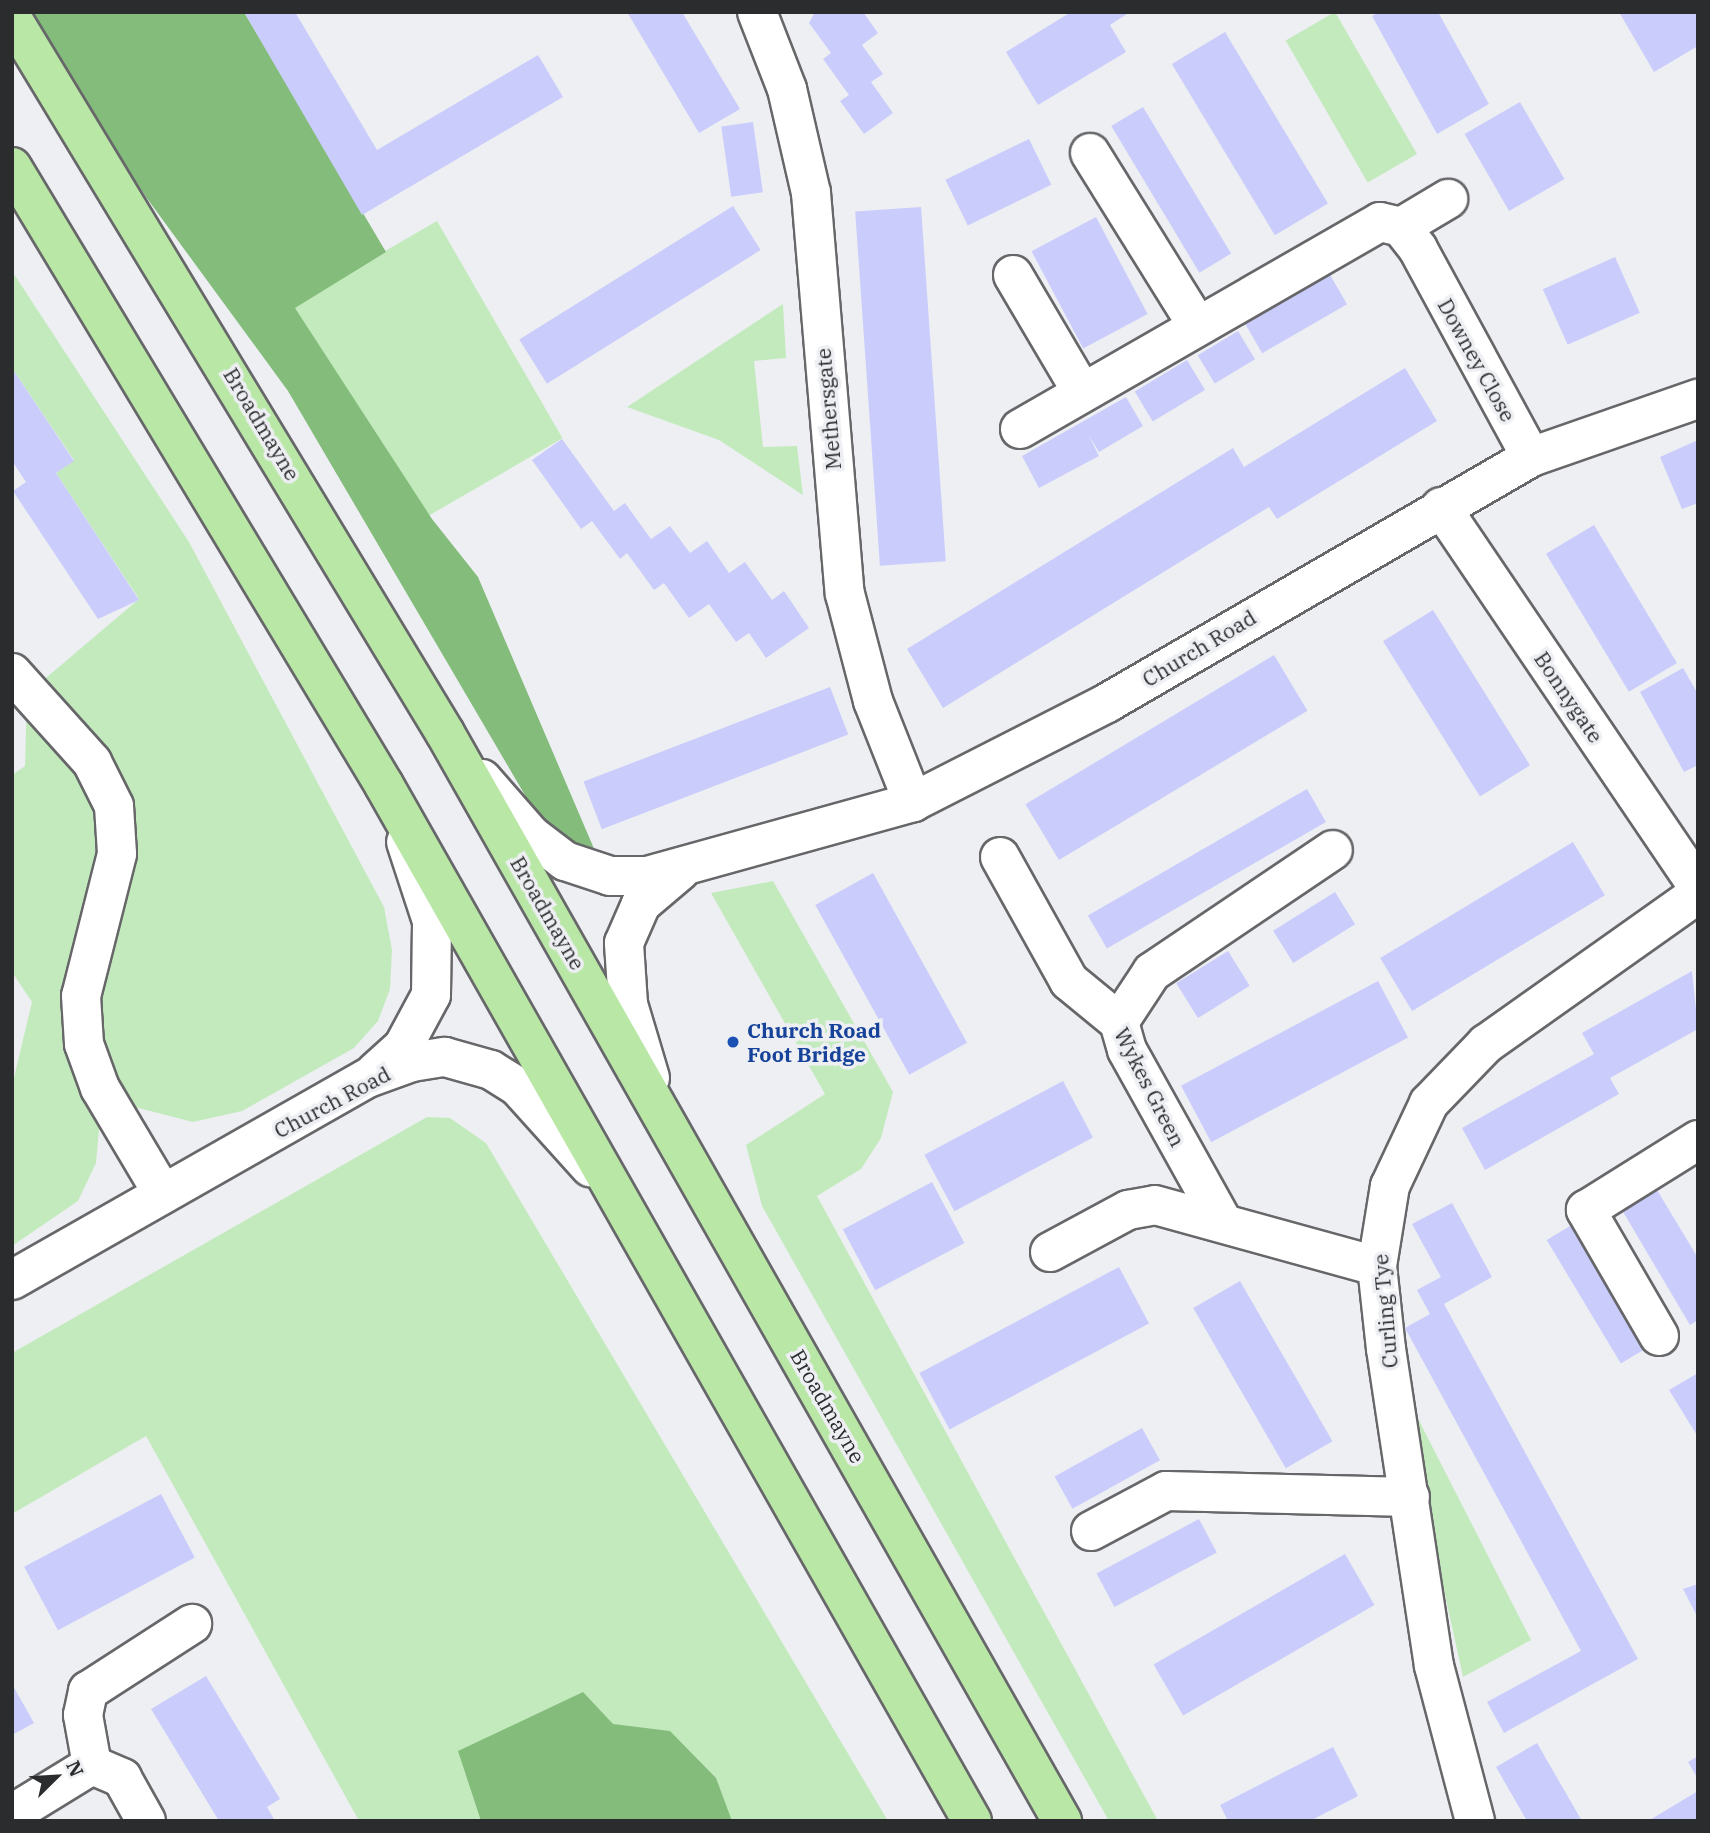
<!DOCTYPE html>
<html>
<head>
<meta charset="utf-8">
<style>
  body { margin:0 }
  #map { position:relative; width:1710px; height:1833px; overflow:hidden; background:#eeeff3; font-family:"IBM Plex Serif",serif }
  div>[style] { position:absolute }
  .green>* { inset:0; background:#c3eabd; transform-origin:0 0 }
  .forest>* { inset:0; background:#84bc7c }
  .building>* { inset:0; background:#cacdfb; transform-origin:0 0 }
  .roads { filter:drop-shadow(2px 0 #67676a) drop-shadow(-2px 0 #67676a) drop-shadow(0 2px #67676a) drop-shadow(0 -2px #67676a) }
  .minor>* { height:38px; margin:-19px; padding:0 19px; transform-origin:19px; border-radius:19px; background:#fff }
  .major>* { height:38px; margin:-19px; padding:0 19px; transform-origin:19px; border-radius:19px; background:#b9e7a6 }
  .dots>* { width:19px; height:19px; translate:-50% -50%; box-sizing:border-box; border:4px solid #eeeff3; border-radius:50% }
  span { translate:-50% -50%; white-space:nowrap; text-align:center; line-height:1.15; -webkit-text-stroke:7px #eeeff3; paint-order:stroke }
  .street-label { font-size:21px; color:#2b2c2d }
  .transit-label { font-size:21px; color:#164399; font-weight:700 }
  .left { translate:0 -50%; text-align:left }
  .frame { position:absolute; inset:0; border:14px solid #2b2c2d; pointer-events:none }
  .north { position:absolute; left:21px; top:1742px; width:70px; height:70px; -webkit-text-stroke:5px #eeeff3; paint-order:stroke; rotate:66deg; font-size:19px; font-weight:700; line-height:28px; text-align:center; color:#2b2c2d }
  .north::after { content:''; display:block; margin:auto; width:24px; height:32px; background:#2b2c2d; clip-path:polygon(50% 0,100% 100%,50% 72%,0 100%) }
</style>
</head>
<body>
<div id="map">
  <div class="green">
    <i style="left:1335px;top:12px;width:164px;height:57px;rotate:60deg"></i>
    <i style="left:437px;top:221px;width:251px;height:167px;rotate:60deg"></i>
    <i style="clip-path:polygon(12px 271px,189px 542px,384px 907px,392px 950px,390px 989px,378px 1021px,354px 1048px,242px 1111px,193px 1122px,123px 1104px,100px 1118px,96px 1163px,78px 1201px,12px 1246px,12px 1086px,32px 1002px,12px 972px,12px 775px,25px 766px,27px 694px,139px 599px,56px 473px,74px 460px,12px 368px)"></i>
    <i style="clip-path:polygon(783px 304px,786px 358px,754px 361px,763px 447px,797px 446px,803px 495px,719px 440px,627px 407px)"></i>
    <i style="clip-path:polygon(773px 881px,893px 1092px,881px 1138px,861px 1169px,817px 1196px,1158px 1821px,1109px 1821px,762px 1206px,746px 1145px,825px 1094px,711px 893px)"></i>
    <i style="clip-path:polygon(427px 1117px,450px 1118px,486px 1143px,888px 1821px,359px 1821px,146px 1436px,12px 1514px,12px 1353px)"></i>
    <i style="clip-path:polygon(1410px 1403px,1531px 1640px,1463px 1677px,1442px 1581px)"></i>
  </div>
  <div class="forest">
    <i style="clip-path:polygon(27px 12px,244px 12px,386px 252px,295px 308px,432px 519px,478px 577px,598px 858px,556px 834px,529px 802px,288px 391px,146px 197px)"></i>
    <i style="clip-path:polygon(583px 1692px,613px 1724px,670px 1731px,716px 1778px,732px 1821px,481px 1821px,458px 1751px)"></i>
  </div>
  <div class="building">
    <i style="clip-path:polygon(244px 12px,295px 12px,377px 150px,538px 55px,563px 97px,362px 215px)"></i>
    <i style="clip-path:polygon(627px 12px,682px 12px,740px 109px,699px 133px)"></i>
    <i style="clip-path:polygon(815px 12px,863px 12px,878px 33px,862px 45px,883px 74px,871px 82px,893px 113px,864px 134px,840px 101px,849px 95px,823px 59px,831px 53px,809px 23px)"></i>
    <i style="clip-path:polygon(1071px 12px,1130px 12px,1110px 25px,1126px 52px,1038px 105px,1006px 52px)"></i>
    <i style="clip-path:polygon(1379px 12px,1438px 12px,1489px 104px,1437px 134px,1372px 16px)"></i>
    <i style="clip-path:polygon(1619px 12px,1698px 12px,1698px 46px,1654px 72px)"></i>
    <i style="left:1225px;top:32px;width:200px;height:62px;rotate:59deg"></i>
    <i style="left:1520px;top:102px;width:89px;height:64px;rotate:60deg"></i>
    <i style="left:1143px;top:107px;width:171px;height:37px;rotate:59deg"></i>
    <i style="left:753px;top:122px;width:71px;height:32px;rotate:82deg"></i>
    <i style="left:1029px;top:139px;width:51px;height:93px;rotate:64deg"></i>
    <i style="left:733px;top:206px;width:52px;height:252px;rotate:58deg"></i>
    <i style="left:921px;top:207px;width:355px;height:66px;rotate:86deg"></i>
    <i style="left:1096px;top:217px;width:110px;height:73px;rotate:62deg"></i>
    <i style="left:1615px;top:257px;width:61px;height:79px;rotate:66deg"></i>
    <i style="left:1329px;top:273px;width:36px;height:98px;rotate:60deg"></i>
    <i style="left:1238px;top:331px;width:33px;height:47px;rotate:59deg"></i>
    <i style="left:1187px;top:360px;width:35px;height:61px;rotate:59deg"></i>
    <i style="clip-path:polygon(12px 368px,74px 461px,56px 473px,139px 600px,98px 619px,13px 491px,26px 482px,12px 461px)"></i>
    <i style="clip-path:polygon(1405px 368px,1437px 421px,1277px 519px,1269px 507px,943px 708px,907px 649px,1233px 448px,1244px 467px)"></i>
    <i style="clip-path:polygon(1126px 397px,1143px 426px,1099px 452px,1089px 436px,1099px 456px,1039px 488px,1022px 456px)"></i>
    <i style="clip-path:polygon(562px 439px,614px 511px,625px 503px,651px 539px,670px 526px,690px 553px,707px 541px,729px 573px,745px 562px,772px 600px,784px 591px,809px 628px,766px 658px,749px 633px,736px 642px,709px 604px,689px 618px,664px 583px,654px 590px,627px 553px,620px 559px,592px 521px,581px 529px,532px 460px)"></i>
    <i style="clip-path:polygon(1698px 440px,1698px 503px,1682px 509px,1660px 457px)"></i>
    <i style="left:1594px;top:525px;width:161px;height:56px;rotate:59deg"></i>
    <i style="left:1433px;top:610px;width:183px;height:59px;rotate:58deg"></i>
    <i style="left:1274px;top:655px;width:65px;height:290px;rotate:59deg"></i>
    <i style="clip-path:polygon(1683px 668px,1698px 694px,1698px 765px,1684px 772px,1640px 692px)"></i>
    <i style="left:830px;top:687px;width:51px;height:264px;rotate:69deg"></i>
    <i style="left:1307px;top:789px;width:38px;height:253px;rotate:60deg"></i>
    <i style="left:1573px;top:842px;width:62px;height:225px;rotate:59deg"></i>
    <i style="left:873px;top:873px;width:194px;height:66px;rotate:61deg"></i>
    <i style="left:1335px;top:892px;width:38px;height:73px;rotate:58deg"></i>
    <i style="left:1228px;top:951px;width:41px;height:61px;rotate:58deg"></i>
    <i style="clip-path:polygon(1692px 971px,1698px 1029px,1610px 1078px,1619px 1094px,1485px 1170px,1462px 1128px,1594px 1054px,1582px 1033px)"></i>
    <i style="left:1378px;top:981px;width:64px;height:223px;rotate:62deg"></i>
    <i style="left:1063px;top:1081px;width:64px;height:157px;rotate:62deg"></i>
    <i style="left:932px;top:1182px;width:69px;height:101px;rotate:62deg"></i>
    <i style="clip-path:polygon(1654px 1185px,1698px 1258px,1698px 1320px,1690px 1325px,1619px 1205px)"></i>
    <i style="clip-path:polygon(1452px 1203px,1492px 1277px,1444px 1304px,1638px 1659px,1504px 1733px,1487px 1702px,1581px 1651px,1405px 1328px,1430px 1314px,1417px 1290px,1441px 1277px,1412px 1224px)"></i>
    <i style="left:1575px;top:1223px;width:144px;height:33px;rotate:59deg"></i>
    <i style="left:1119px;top:1267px;width:64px;height:226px;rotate:62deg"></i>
    <i style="left:1240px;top:1281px;width:185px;height:54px;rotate:60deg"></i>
    <i style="clip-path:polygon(1698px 1373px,1698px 1437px,1669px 1390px)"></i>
    <i style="left:1142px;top:1428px;width:37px;height:100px;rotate:61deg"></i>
    <i style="left:161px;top:1494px;width:72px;height:155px;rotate:62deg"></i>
    <i style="left:1199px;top:1519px;width:38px;height:116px;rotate:62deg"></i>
    <i style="left:1345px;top:1554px;width:59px;height:221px;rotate:60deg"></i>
    <i style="clip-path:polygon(1698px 1584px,1698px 1618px,1683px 1589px)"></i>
    <i style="clip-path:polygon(206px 1676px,280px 1799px,267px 1807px,275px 1821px,219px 1821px,151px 1709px)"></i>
    <i style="clip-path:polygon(12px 1684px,34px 1723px,12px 1735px)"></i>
    <i style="clip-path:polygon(1537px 1743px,1582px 1821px,1527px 1821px,1496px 1767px)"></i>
    <i style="clip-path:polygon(1333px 1747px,1358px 1796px,1310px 1821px,1228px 1821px,1220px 1805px)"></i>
    <i style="clip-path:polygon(1698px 1756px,1698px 1779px,1688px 1762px)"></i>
    <i style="clip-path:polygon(1698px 1791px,1698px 1821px,1648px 1821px)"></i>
  </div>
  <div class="roads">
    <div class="minor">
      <i style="left:757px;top:12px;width:83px;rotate:68.7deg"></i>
      <i style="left:787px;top:89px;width:107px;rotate:77deg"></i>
      <i style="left:811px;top:193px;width:402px;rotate:85.2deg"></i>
      <i style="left:845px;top:594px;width:111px;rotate:75.3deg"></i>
      <i style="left:873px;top:701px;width:109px;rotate:68.4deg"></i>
      <i style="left:1090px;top:153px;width:203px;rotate:58.1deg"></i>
      <i style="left:1401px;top:227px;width:55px;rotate:-30.8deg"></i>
      <i style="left:1013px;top:275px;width:136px;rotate:59.5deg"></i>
      <i style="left:1020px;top:429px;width:415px;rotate:-29.9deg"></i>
      <i style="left:1380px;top:222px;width:22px;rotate:13deg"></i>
      <i style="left:1401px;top:227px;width:28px;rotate:52deg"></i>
      <i style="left:1418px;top:249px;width:237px;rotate:61.5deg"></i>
      <i style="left:1441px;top:507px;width:458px;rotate:55.9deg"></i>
      <i style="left:12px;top:673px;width:120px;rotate:48deg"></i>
      <i style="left:92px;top:762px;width:49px;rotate:63.4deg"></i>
      <i style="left:114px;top:806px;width:48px;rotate:86.4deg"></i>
      <i style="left:117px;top:854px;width:146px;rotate:104.2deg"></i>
      <i style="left:81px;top:996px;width:48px;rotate:86.4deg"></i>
      <i style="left:84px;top:1044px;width:47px;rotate:70deg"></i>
      <i style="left:100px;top:1088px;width:123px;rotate:59.3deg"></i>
      <i style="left:482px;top:779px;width:74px;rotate:48.8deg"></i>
      <i style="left:531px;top:835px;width:43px;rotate:37.4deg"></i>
      <i style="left:565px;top:861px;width:47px;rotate:18.4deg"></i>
      <i style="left:610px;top:876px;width:37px"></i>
      <i style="left:647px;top:876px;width:276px;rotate:-15.5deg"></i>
      <i style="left:913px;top:802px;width:218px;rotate:-27deg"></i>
      <i style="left:1107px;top:703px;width:490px;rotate:-30.1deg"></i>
      <i style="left:1531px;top:457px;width:177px;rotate:-19.2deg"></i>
      <i style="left:1000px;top:857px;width:142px;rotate:60.9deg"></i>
      <i style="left:1069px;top:981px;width:65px;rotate:39.4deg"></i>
      <i style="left:1119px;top:1022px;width:29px;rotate:74deg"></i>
      <i style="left:1127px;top:1050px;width:196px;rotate:60.9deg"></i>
      <i style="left:1119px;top:1022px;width:60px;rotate:-56.6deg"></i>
      <i style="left:1152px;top:972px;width:218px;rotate:-34deg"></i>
      <i style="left:375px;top:1072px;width:38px;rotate:-42deg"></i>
      <i style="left:403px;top:1047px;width:59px;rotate:-61.7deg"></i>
      <i style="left:431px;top:995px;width:74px;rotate:-89.2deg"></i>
      <i style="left:432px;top:921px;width:83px;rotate:-108.2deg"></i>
      <i style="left:650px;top:1078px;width:77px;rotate:-106.6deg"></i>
      <i style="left:628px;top:1004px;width:61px;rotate:-93.8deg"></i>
      <i style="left:624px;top:943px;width:43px;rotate:-66.4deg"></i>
      <i style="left:641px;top:904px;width:51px;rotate:-40.2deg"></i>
      <i style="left:1050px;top:1252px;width:89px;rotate:-28.3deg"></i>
      <i style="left:1128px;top:1210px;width:27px;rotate:-10deg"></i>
      <i style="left:1155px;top:1205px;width:230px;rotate:15.4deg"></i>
      <i style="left:12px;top:1280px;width:409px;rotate:-29.6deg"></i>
      <i style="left:368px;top:1078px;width:47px;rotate:-20deg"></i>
      <i style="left:412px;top:1062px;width:33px;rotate:-9deg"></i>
      <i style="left:445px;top:1057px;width:48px;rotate:15.8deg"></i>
      <i style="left:491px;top:1070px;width:32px;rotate:32deg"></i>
      <i style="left:518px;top:1087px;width:108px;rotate:48deg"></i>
      <i style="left:1659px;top:1336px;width:146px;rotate:-120.1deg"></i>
      <i style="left:1586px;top:1210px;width:132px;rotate:-32deg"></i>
      <i style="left:1091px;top:1531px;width:85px;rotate:-28.1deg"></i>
      <i style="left:1166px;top:1491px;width:244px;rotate:1.4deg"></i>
      <i style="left:92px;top:1765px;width:33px;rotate:23deg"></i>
      <i style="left:122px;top:1778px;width:49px;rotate:60.8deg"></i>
      <i style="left:12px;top:1814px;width:94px;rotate:-31.5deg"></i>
      <i style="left:92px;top:1765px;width:51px;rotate:-100.2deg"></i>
      <i style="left:83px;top:1715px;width:25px;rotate:-78deg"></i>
      <i style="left:88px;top:1691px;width:124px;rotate:-32.8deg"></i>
      <i style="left:1475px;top:1821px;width:160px;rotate:-104.8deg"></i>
      <i style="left:1434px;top:1666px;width:321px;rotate:-98.6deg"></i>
      <i style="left:1386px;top:1349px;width:83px;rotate:-96.2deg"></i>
      <i style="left:1377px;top:1266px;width:81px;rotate:-80.8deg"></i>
      <i style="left:1390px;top:1186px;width:92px;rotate:-64.8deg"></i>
      <i style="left:1429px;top:1103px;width:82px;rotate:-46deg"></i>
      <i style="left:1486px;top:1044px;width:260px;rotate:-35.3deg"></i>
    </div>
    <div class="major">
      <i style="left:12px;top:18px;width:836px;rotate:58.8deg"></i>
      <i style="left:445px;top:733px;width:1251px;rotate:60.44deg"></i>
      <i style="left:12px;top:167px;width:721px;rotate:58.95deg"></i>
      <i style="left:384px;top:785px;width:1191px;rotate:60.42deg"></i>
    </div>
  </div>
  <div class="dots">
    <i style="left:733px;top:1042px;background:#1a4fb4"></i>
  </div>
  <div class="street-label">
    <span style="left:1477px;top:360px;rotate:61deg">Downey Close</span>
    <span style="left:828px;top:409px;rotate:-95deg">Methersgate</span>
    <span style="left:262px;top:424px;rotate:59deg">Broadmayne</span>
    <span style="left:1199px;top:648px;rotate:-31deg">Church Road</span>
    <span style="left:1569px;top:697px;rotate:56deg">Bonnygate</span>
    <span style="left:548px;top:913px;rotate:60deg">Broadmayne</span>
    <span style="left:1150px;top:1087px;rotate:63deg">Wykes Green</span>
    <span style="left:332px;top:1102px;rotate:-28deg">Church Road</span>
    <span style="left:1385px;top:1311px;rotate:-95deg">Curling Tye</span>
    <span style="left:828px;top:1406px;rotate:60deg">Broadmayne</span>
  </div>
  <div class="transit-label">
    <span class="left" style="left:747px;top:1042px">Church Road<br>Foot Bridge</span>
  </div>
  <div class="frame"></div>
  <div class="north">N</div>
</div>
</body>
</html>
